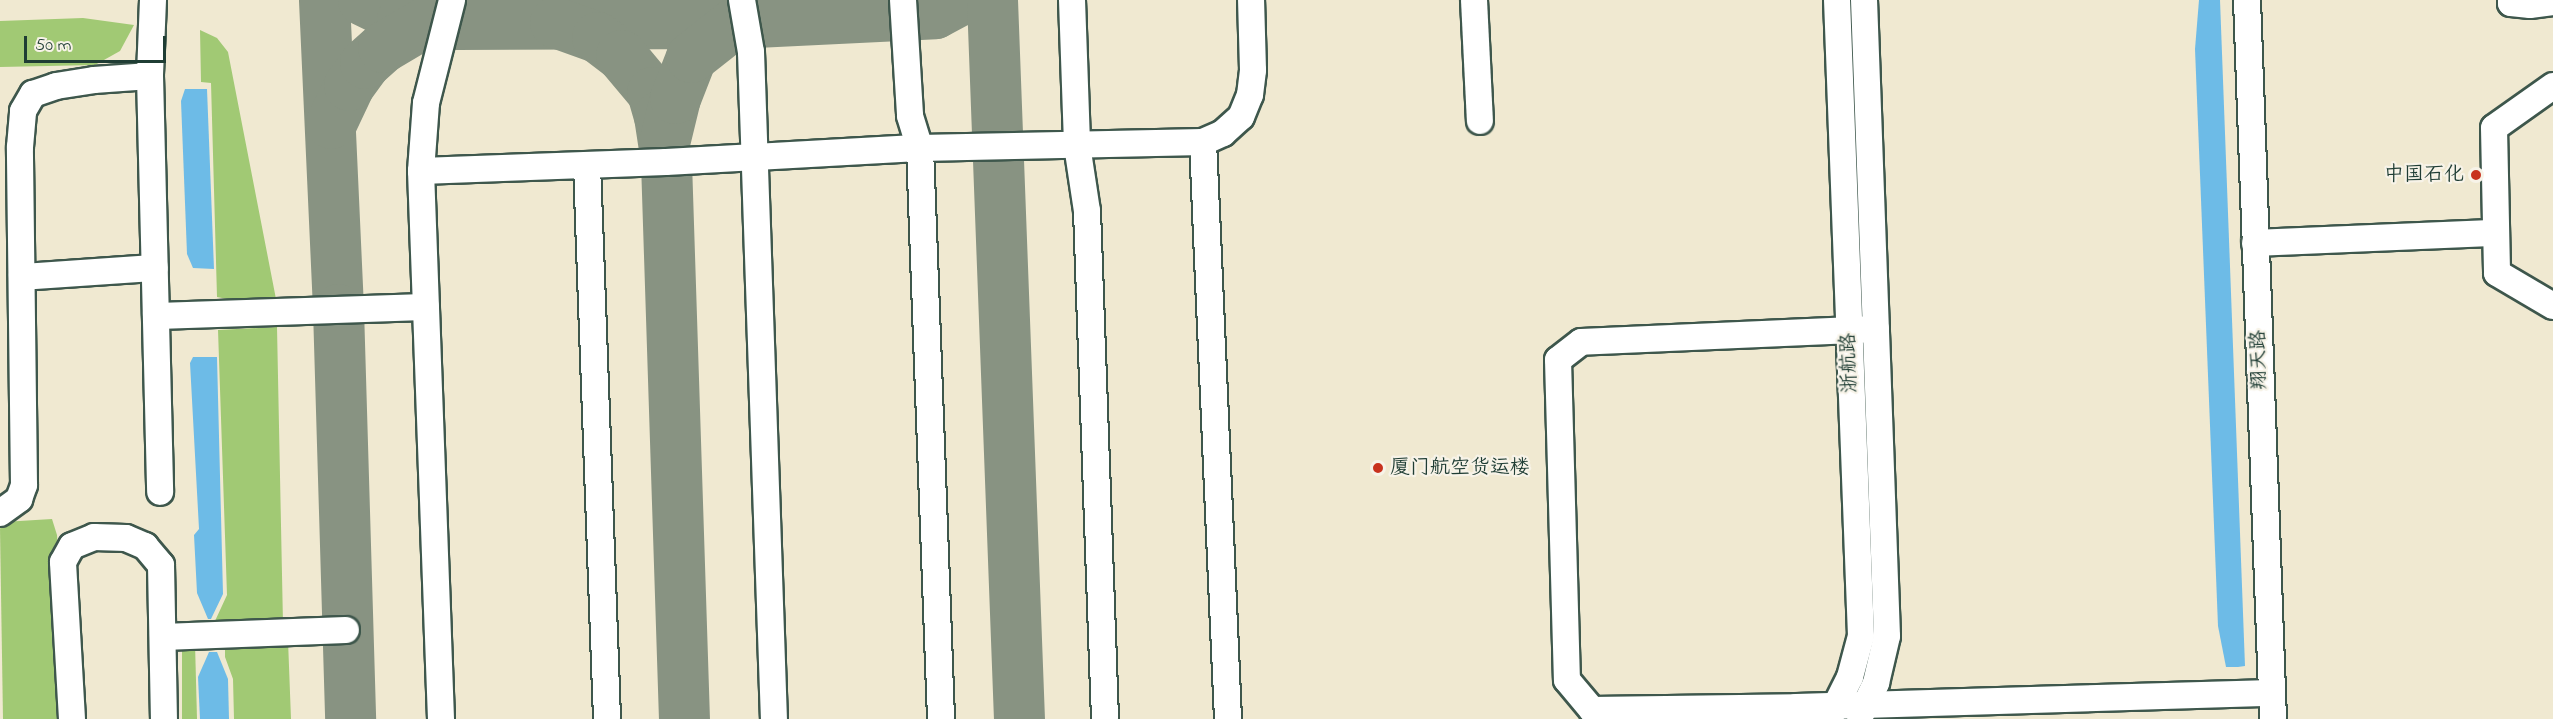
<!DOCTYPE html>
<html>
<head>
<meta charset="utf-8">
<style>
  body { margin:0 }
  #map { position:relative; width:2553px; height:719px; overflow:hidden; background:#f0e9d1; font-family:"Indie Flower","LXGW WenKai TC",sans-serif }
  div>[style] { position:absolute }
  .green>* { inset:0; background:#a1c974 }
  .water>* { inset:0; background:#6dbbe7 }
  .taxiway>* { height:51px; margin:-25.5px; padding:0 25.5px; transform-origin:25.5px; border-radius:25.5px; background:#889382 }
  .roads { filter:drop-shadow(2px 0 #3e574c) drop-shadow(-2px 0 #3e574c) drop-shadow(0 2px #3e574c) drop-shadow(0 -2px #3e574c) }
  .minor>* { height:26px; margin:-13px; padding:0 13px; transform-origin:13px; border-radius:13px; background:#fff }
  .dots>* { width:16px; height:16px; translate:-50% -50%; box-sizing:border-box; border:3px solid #f7f3e8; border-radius:50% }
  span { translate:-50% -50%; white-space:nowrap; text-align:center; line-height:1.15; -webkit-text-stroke:4.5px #f7f3e8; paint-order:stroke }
  .poi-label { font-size:20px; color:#1f3d34 }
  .right { translate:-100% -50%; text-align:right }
  .left { translate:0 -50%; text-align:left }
  .street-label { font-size:20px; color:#1f3d34 }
  .scale { position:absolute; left:24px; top:36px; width:142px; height:27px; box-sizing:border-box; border:3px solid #1f3d34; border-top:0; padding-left:8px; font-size:18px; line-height:21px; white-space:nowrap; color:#1f3d34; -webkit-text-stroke:4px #f7f3e8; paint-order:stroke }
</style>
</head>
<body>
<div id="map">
  <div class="green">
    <i style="clip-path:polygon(83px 18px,134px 25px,120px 51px,95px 65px,0 67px,0 21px)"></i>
    <i style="clip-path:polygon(200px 30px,217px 38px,228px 52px,276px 299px,232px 300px,217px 297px,211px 83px,201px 82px)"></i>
    <i style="clip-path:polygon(277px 327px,283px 624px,215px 627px,215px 621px,227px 595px,218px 330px)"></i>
    <i style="clip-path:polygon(52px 519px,57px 535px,68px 719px,3px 719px,0 529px,3px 522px)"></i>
    <i style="clip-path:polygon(288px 640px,291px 719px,234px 719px,233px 679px,225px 657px,225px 643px)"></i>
    <i style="clip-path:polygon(195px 643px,197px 719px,182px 719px,182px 644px)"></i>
  </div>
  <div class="water">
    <i style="clip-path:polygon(2199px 0,2220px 0,2245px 666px,2238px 667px,2226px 667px,2218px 626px,2195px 49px)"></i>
    <i style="clip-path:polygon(185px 89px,207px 89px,214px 269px,193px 268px,187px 254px,181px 101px)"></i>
    <i style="clip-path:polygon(193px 357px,217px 357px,223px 594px,211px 619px,208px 619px,197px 593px,194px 535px,199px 529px,190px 363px)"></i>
    <i style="clip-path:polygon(209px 652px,217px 652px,228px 679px,229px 719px,200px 719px,198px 677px)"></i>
  </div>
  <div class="taxiway">
    <i style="left:324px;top:0;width:309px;rotate:87.4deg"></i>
    <i style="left:338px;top:309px;width:410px;rotate:88.3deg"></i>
    <i style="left:363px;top:0;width:43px;rotate:26deg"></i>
    <i style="left:402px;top:19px;width:55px;rotate:5.2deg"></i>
    <i style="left:457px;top:24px;width:277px;rotate:-0.2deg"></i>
    <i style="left:734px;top:23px;width:201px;rotate:-2.8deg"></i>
    <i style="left:935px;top:13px;width:27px;rotate:-28deg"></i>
    <i style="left:992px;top:0;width:720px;rotate:87.85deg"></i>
    <i style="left:555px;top:22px;width:45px;rotate:19.7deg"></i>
    <i style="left:597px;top:37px;width:30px;rotate:37deg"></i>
    <i style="left:621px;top:55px;width:48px;rotate:50deg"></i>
    <i style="left:652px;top:92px;width:25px;rotate:74deg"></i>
    <i style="left:659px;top:116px;width:47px;rotate:81.3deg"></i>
    <i style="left:666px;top:162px;width:557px;rotate:88.15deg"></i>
    <i style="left:331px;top:123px;width:42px;rotate:-64.7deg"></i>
    <i style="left:349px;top:85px;width:27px;rotate:-54deg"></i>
    <i style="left:365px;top:63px;width:24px;rotate:-42deg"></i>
    <i style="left:383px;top:47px;width:51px;rotate:-30.6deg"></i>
    <i style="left:664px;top:143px;width:46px;rotate:-76.3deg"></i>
    <i style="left:675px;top:98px;width:44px;rotate:-68.7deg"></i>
    <i style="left:691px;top:57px;width:55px;rotate:-38.3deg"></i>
  </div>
  <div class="roads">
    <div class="minor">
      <i style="left:153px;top:0;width:76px;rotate:92.3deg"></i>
      <i style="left:150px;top:76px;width:416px;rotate:88.6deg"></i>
      <i style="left:742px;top:0;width:53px;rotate:80.2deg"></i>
      <i style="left:751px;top:52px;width:667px;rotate:88.03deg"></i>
      <i style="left:903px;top:0;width:116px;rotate:86.5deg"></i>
      <i style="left:910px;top:116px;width:34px;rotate:73deg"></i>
      <i style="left:920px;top:148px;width:571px;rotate:87.89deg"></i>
      <i style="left:1072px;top:0;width:145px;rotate:88deg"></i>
      <i style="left:1077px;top:145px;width:67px;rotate:81.4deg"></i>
      <i style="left:1087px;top:211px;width:508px;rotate:87.97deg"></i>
      <i style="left:1474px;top:0;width:121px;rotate:87.2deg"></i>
      <i style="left:2247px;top:0;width:719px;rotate:87.93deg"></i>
      <i style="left:2511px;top:0;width:3px;rotate:90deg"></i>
      <i style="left:2511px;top:3px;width:19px;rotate:6deg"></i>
      <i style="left:2530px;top:5px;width:23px;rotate:-7deg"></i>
      <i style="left:2553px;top:86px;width:72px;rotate:144.6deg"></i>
      <i style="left:2494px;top:128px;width:145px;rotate:88.8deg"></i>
      <i style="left:2497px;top:273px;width:65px;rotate:30.5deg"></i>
      <i style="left:1203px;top:142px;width:578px;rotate:87.52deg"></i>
      <i style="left:587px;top:165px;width:554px;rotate:87.93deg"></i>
      <i style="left:421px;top:171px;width:245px;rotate:-2.1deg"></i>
      <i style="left:666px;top:162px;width:254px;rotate:-3.2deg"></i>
      <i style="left:920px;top:148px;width:283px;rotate:-1.2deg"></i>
      <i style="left:1203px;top:142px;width:22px;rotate:-24deg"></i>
      <i style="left:1223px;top:133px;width:24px;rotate:-42deg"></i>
      <i style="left:1241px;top:117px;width:24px;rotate:-68deg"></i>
      <i style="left:1250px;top:95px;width:25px;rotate:-83deg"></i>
      <i style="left:1253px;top:70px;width:70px;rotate:-91.6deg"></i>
      <i style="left:2255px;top:243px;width:241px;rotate:-2.4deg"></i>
      <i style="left:22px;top:277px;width:133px;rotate:-3.9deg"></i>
      <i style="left:156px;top:316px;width:270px;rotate:-1.9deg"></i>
      <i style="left:1876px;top:329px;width:295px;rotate:177.5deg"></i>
      <i style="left:1581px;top:342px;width:29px;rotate:142deg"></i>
      <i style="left:1558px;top:360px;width:320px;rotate:88.4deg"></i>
      <i style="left:1567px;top:680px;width:39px;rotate:50deg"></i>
      <i style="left:1592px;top:710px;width:204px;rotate:-0.8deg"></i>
      <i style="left:1796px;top:707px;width:476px;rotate:-1.7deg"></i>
      <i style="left:0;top:513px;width:24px;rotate:-36deg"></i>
      <i style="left:19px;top:499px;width:15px;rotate:-70deg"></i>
      <i style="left:24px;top:485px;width:338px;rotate:-90.7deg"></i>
      <i style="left:20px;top:147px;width:36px;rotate:-85deg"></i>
      <i style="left:23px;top:111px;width:20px;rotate:-60deg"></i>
      <i style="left:33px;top:94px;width:24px;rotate:-19deg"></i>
      <i style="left:56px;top:86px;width:38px;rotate:-9deg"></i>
      <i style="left:94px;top:80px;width:56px;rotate:-4.1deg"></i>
      <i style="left:163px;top:637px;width:183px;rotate:-2.2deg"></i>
      <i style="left:1860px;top:716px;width:37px;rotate:-64deg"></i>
      <i style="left:1876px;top:683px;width:48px;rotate:-76.8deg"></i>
      <i style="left:1887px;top:636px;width:636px;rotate:-92.07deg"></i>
      <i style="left:72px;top:719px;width:157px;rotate:-93.3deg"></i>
      <i style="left:63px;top:562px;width:18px;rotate:-61deg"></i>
      <i style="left:72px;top:546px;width:24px;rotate:-22deg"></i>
      <i style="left:94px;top:537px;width:32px;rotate:2deg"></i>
      <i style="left:126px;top:538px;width:21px;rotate:23deg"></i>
      <i style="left:145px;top:546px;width:25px;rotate:50deg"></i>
      <i style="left:161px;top:565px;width:154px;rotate:88.9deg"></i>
      <i style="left:441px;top:719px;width:548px;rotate:-92.09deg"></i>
      <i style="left:421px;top:171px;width:68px;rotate:-85.8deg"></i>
      <i style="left:426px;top:103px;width:106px;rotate:-75.8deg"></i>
      <i style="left:1829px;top:719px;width:47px;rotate:-63.4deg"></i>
      <i style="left:1850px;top:677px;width:42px;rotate:-75deg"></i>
      <i style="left:1861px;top:636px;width:636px;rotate:-92.16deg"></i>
    </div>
  </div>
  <div class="dots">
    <i style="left:2476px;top:175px;background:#c8321e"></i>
    <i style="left:1378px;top:468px;background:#c8321e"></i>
  </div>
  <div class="poi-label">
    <span class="right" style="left:2464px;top:175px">中国石化</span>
    <span class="left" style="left:1390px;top:468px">厦门航空货运楼</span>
  </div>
  <div class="street-label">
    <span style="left:2260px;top:360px;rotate:-92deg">翔天路</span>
    <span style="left:1850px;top:363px;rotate:-92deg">浙航路</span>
  </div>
  <div class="scale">50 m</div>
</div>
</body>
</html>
